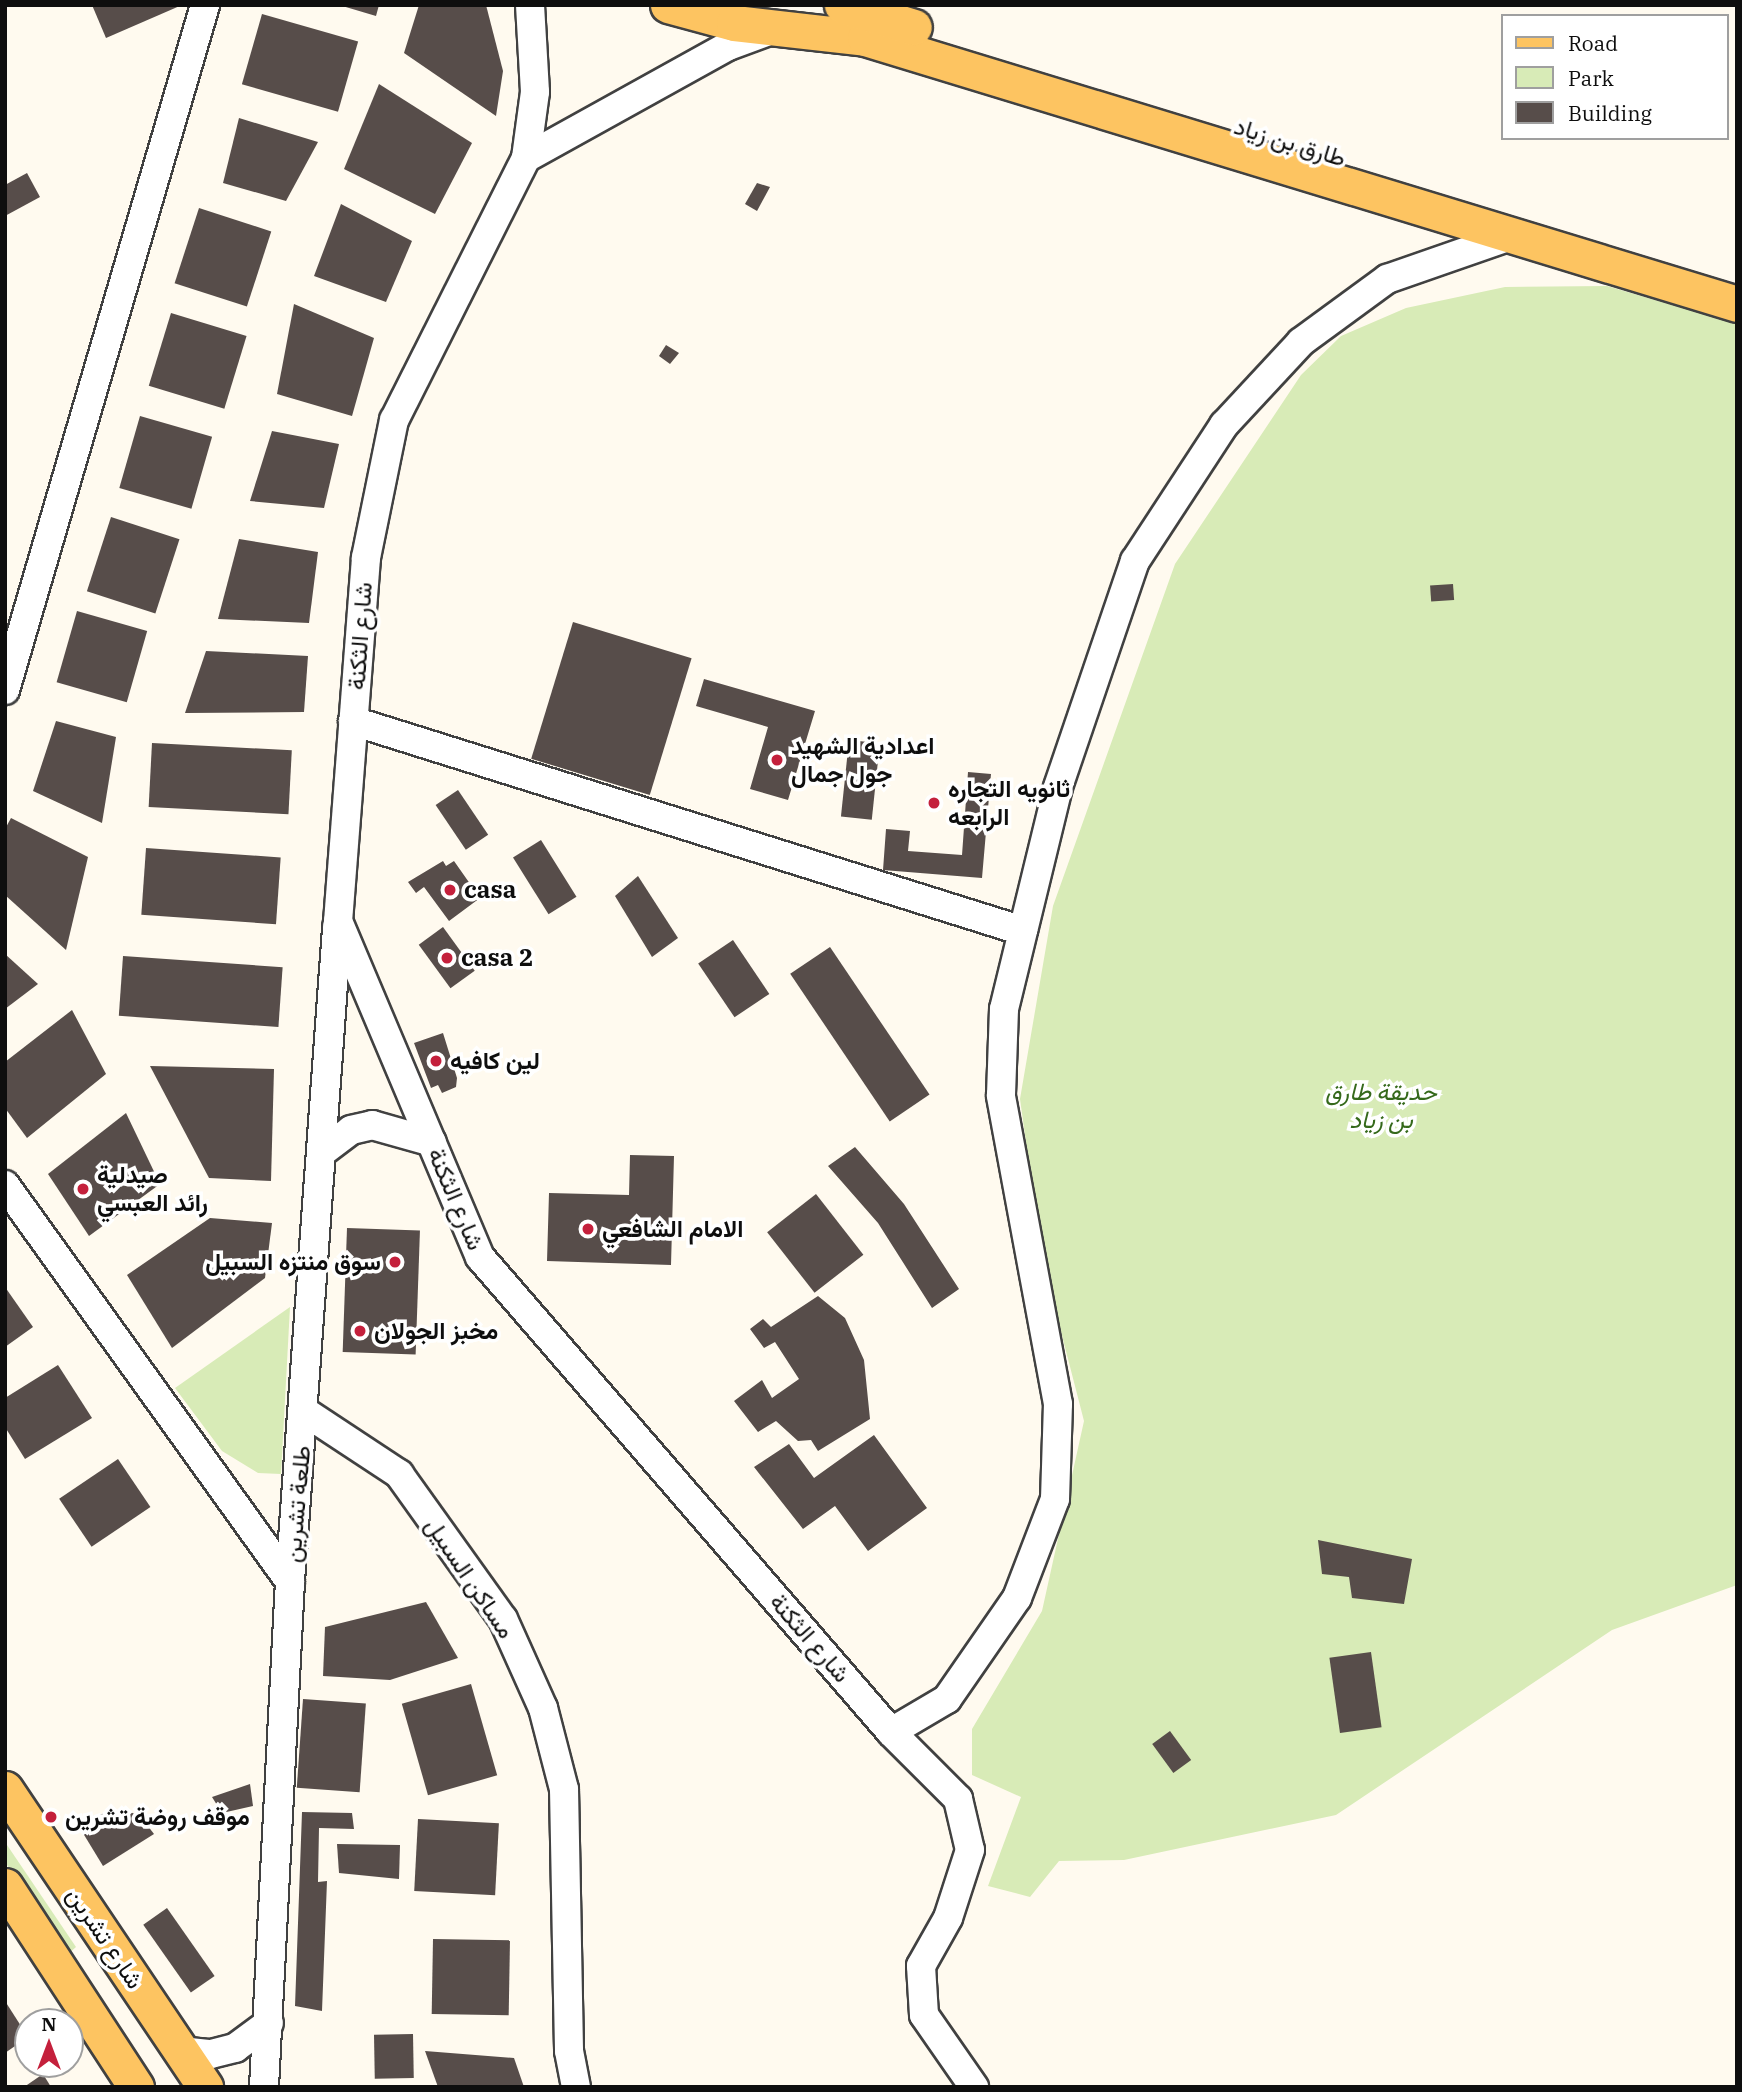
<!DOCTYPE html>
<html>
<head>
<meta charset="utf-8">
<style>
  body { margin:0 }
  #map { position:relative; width:1742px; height:2092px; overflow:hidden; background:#fffaef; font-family:"IBM Plex Serif",Vazirmatn,serif }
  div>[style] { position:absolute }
  .green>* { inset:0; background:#d8ebb7 }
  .building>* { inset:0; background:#574d4a; transform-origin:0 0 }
  .roads { filter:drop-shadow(2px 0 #414141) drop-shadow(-2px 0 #414141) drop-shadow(0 2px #414141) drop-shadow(0 -2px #414141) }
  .minor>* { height:28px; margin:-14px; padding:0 14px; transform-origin:14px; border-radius:14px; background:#fff }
  .major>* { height:35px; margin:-17.5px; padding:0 17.5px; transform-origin:17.5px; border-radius:17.5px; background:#fdc461 }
  .dots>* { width:19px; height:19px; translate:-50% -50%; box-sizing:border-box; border:4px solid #fff; border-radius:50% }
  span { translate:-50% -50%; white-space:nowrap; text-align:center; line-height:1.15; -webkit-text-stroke:7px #fff; paint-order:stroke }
  .street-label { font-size:24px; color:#0e0e0e }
  .poi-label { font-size:24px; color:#0e0e0e; font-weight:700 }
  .left { translate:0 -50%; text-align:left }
  .right { translate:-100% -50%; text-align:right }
  .park-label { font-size:24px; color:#35691b; font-style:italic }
  .frame { position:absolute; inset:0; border:7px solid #0e0e0e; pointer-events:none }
  .legend { position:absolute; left:1501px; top:14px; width:228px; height:126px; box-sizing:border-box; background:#fff; border:2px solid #9f9f9f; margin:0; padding:9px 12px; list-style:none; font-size:21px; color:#0e0e0e }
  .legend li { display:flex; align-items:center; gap:14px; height:35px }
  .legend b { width:35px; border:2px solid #9f9f9f }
  .north { position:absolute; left:14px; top:2008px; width:70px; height:70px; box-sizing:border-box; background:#fff; border:2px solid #9f9f9f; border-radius:50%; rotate:0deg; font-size:19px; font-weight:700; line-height:28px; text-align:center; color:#0e0e0e }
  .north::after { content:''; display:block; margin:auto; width:24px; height:32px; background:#c4203c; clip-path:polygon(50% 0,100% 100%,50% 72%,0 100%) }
</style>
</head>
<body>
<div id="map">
  <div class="green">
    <i style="clip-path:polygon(1607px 286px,1737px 324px,1737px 1585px,1612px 1630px,1336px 1815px,1124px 1860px,1059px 1861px,1030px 1897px,988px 1886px,1021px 1797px,972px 1775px,972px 1729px,1042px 1611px,1084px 1421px,1042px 1258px,1020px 1099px,1053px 906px,1175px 564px,1301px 375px,1341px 336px,1406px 308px,1505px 287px)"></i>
    <i style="clip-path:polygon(290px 1307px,281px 1474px,258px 1473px,222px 1451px,175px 1388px)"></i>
    <i style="clip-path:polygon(5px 1842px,76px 1947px,67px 1955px,5px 1862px)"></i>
  </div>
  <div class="building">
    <i style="clip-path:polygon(92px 5px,182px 5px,106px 38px)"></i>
    <i style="clip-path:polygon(339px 5px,379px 5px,376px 16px)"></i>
    <i style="clip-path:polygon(419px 5px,486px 5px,503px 71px,496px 116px,404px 53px)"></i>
    <i style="left:262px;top:14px;width:100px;height:73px;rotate:16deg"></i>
    <i style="clip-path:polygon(379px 84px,472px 143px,435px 214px,344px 169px)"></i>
    <i style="clip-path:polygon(239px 118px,318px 142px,286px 201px,223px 183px)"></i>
    <i style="clip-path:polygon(27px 173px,40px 197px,5px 216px,5px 185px)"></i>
    <i style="clip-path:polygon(757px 183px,770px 187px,757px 211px,745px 204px)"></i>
    <i style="clip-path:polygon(341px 204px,412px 241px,386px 302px,314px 276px)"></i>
    <i style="left:199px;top:208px;width:76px;height:79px;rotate:18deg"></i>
    <i style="clip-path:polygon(294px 304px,374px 338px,352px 416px,277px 394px)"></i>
    <i style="left:171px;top:313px;width:79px;height:76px;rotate:17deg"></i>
    <i style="clip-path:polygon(666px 345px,679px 353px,670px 364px,659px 356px)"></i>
    <i style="left:140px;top:416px;width:75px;height:75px;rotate:16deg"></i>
    <i style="clip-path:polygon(272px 431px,339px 444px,324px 508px,250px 501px)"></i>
    <i style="left:111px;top:517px;width:72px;height:78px;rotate:18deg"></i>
    <i style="clip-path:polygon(239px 539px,318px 552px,309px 623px,218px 619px)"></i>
    <i style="left:1453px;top:584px;width:16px;height:23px;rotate:86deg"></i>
    <i style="left:77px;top:611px;width:73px;height:74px;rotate:16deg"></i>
    <i style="left:573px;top:622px;width:124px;height:143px;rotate:17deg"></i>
    <i style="clip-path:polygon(206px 651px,308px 656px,304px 712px,185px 713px)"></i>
    <i style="clip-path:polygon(704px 679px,815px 711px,788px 800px,750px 789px,768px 727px,696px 706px)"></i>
    <i style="clip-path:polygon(56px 721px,116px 737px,102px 823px,33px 791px)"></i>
    <i style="left:849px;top:740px;width:31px;height:77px;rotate:6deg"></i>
    <i style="left:152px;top:743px;width:140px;height:64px;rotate:3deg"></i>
    <i style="clip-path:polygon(968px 772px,991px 774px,982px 878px,883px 870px,886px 829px,910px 831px,908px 851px,962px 855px)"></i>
    <i style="left:458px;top:790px;width:54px;height:27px;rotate:56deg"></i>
    <i style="clip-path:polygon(11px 818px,88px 857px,66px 950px,5px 895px,5px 829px)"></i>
    <i style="left:541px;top:840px;width:67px;height:33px;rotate:58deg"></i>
    <i style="left:146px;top:848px;width:135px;height:67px;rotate:4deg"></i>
    <i style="clip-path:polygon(443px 861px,446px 866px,454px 861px,480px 898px,449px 921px,424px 887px,416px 893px,408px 882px)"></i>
    <i style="clip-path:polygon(638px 876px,678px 938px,652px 957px,615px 896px)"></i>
    <i style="left:443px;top:927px;width:54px;height:30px;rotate:54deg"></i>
    <i style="left:733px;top:940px;width:65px;height:42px;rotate:56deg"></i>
    <i style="left:830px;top:947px;width:178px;height:48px;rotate:56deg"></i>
    <i style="clip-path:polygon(5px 954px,38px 984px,5px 1009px)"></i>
    <i style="left:123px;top:956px;width:160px;height:60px;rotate:4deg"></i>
    <i style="clip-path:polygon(72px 1010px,106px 1074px,27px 1138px,5px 1108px,5px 1062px)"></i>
    <i style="clip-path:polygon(443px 1033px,457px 1078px,456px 1087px,442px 1093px,438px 1085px,431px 1088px,414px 1043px)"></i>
    <i style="clip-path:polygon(150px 1066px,274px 1069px,271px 1181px,209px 1178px)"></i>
    <i style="clip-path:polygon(126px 1113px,160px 1184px,89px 1236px,48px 1174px)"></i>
    <i style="clip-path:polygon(855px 1147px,904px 1204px,959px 1289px,932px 1308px,878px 1223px,828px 1166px)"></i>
    <i style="clip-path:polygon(630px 1155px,674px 1156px,671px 1265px,547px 1261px,549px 1193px,629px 1195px)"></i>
    <i style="left:816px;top:1194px;width:77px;height:62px;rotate:52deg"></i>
    <i style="clip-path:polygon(210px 1218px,272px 1223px,265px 1278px,172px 1348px,127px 1275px)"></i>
    <i style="left:347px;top:1228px;width:73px;height:124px;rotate:2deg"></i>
    <i style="clip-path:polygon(5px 1287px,33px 1327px,5px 1347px)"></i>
    <i style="clip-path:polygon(818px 1296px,845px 1318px,864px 1360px,870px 1419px,818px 1451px,811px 1440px,798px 1441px,776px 1421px,758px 1432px,734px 1401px,762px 1380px,772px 1398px,799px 1379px,775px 1342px,764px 1348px,750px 1329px,763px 1319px,771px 1327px)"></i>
    <i style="clip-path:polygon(58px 1365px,92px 1418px,25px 1459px,5px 1427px,5px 1398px)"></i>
    <i style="clip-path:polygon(874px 1435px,927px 1508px,868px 1551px,835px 1506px,803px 1529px,754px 1467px,789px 1444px,814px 1478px)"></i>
    <i style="left:118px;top:1459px;width:58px;height:71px;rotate:56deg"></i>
    <i style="clip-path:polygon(1318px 1540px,1412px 1559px,1404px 1604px,1352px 1598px,1349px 1577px,1322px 1574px)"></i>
    <i style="clip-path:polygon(426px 1602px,458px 1658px,390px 1680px,323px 1676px,325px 1627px)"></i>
    <i style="left:1371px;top:1652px;width:76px;height:42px;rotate:82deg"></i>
    <i style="left:471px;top:1684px;width:95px;height:72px;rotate:74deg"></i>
    <i style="left:303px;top:1699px;width:63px;height:89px;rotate:4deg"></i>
    <i style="left:1170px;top:1731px;width:36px;height:22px;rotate:54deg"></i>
    <i style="clip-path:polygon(250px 1784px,253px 1806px,222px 1813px,212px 1797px)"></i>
    <i style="clip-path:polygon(124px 1809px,141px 1817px,154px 1834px,103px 1866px,75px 1820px)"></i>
    <i style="clip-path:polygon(302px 1812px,352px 1813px,354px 1829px,319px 1828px,318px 1882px,327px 1881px,322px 2011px,295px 2006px)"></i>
    <i style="left:418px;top:1819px;width:81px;height:72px;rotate:3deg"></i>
    <i style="clip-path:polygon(337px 1844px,400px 1845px,399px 1879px,339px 1873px)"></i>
    <i style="left:167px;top:1908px;width:83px;height:29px;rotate:55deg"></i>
    <i style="left:433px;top:1939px;width:77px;height:75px;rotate:1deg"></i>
    <i style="clip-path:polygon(5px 2001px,28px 2037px,5px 2053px)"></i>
    <i style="left:413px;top:2034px;width:44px;height:39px;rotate:89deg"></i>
    <i style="clip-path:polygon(425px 2051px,514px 2058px,524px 2087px,438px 2087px)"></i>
    <i style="clip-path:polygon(43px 2074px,51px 2087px,24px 2087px)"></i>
  </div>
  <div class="roads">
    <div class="minor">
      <i style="left:530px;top:5px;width:87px;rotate:86.7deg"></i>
      <i style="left:535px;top:92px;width:67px;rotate:97.8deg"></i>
      <i style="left:526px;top:158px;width:293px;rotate:116.7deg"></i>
      <i style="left:394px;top:420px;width:141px;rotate:101.5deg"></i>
      <i style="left:366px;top:558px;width:364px;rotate:94.4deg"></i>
      <i style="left:338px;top:921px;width:365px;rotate:67.1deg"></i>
      <i style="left:480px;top:1257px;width:628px;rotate:49.13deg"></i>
      <i style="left:891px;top:1732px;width:95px;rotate:45deg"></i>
      <i style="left:958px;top:1799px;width:52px;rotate:76.8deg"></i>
      <i style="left:970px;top:1850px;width:71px;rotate:107.9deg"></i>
      <i style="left:948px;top:1918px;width:55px;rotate:119.4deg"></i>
      <i style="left:921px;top:1966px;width:49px;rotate:86.5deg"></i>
      <i style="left:924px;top:2015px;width:88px;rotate:55.2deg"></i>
      <i style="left:526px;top:158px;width:231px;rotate:-29deg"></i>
      <i style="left:728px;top:46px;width:52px;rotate:-20.2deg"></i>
      <i style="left:5px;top:690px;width:714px;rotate:-73.72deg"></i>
      <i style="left:353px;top:721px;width:702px;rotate:17.4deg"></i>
      <i style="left:322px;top:1152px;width:36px;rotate:-37deg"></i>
      <i style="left:351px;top:1130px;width:22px;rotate:-13deg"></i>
      <i style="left:372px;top:1125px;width:62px;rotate:15.8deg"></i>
      <i style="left:5px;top:1185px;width:488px;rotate:54.3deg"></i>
      <i style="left:305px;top:1412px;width:113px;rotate:33.4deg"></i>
      <i style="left:399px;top:1474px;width:178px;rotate:54.4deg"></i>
      <i style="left:503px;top:1619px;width:98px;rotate:65.8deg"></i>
      <i style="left:543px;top:1708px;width:84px;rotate:75.5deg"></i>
      <i style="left:564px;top:1789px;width:262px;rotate:88.9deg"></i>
      <i style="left:569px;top:2051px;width:37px;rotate:79deg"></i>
      <i style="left:891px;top:1732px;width:65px;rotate:-30.5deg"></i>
      <i style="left:947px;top:1699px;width:123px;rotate:-55.3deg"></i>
      <i style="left:1017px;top:1598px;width:106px;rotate:-69deg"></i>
      <i style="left:1055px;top:1499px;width:95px;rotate:-88.2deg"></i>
      <i style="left:1058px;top:1404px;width:314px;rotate:-100.5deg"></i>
      <i style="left:1001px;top:1095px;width:86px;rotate:-88deg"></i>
      <i style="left:1004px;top:1009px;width:228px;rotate:-76.3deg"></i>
      <i style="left:1058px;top:787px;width:239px;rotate:-71.2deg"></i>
      <i style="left:1135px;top:561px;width:163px;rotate:-56.8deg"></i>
      <i style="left:1224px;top:425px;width:113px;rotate:-47.1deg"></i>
      <i style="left:1301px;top:342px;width:107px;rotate:-36.2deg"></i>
      <i style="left:1387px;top:279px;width:137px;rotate:-19.2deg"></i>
      <i style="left:180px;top:2051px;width:31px;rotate:6deg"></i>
      <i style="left:211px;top:2054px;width:25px;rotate:-14deg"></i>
      <i style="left:235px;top:2048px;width:42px;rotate:-36.3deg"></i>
      <i style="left:264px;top:2087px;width:507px;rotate:-87.06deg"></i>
      <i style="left:290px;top:1581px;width:655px;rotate:-85.88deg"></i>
    </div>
    <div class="major">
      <i style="left:668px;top:5px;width:68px;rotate:15.3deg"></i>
      <i style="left:734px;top:23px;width:132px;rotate:6.5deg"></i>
      <i style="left:865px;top:38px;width:912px;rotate:16.96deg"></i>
      <i style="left:842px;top:5px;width:75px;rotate:17deg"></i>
      <i style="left:5px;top:1789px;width:359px;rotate:56.1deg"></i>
      <i style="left:5px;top:1886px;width:240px;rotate:56.9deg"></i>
    </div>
  </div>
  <div class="dots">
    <i style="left:777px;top:760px;background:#c4203c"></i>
    <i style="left:934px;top:803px;background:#c4203c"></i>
    <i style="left:450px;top:890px;background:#c4203c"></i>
    <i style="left:447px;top:958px;background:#c4203c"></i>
    <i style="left:436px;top:1061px;background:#c4203c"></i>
    <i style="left:83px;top:1189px;background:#c4203c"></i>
    <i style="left:588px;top:1229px;background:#c4203c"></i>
    <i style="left:395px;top:1262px;background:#c4203c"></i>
    <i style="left:360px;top:1331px;background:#c4203c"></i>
    <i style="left:51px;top:1817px;background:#c4203c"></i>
  </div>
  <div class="street-label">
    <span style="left:1290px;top:142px;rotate:17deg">طارق بن زياد</span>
    <span style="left:360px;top:636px;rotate:-86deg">شارع الثكنة</span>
    <span style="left:456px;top:1199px;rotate:67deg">شارع الثكنة</span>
    <span style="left:297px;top:1504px;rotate:-85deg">طلعة تشرين</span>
    <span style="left:470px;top:1578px;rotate:56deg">مساكن السبيل</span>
    <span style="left:810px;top:1638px;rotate:49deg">شارع الثكنة</span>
    <span style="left:105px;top:1938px;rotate:56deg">شارع تشرين</span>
  </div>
  <div class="poi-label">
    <span class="left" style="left:791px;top:760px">اعدادية الشهيد<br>جول جمال</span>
    <span class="left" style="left:948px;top:803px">ثانويه التجاره<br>الرابعه</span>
    <span class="left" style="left:464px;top:890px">casa</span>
    <span class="left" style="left:461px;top:958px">casa 2</span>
    <span class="left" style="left:450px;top:1061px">لين كافيه</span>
    <span class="left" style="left:97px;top:1189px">صيدلية<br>رائد العبسي</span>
    <span class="left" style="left:602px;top:1229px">الامام الشافعي</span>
    <span class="right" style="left:381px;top:1262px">سوق منتزه السبيل</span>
    <span class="left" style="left:374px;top:1331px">مخبز الجولان</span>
    <span class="left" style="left:65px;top:1817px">موقف روضة تشرين</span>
  </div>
  <div class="park-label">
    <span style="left:1381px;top:1106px">حديقة طارق<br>بن زياد</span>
  </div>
  <div class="frame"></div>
  <ul class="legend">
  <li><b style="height:9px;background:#fdc461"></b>Road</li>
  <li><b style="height:19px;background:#d8ebb7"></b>Park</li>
  <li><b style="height:19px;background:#574d4a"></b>Building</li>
  </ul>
  <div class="north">N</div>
</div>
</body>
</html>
